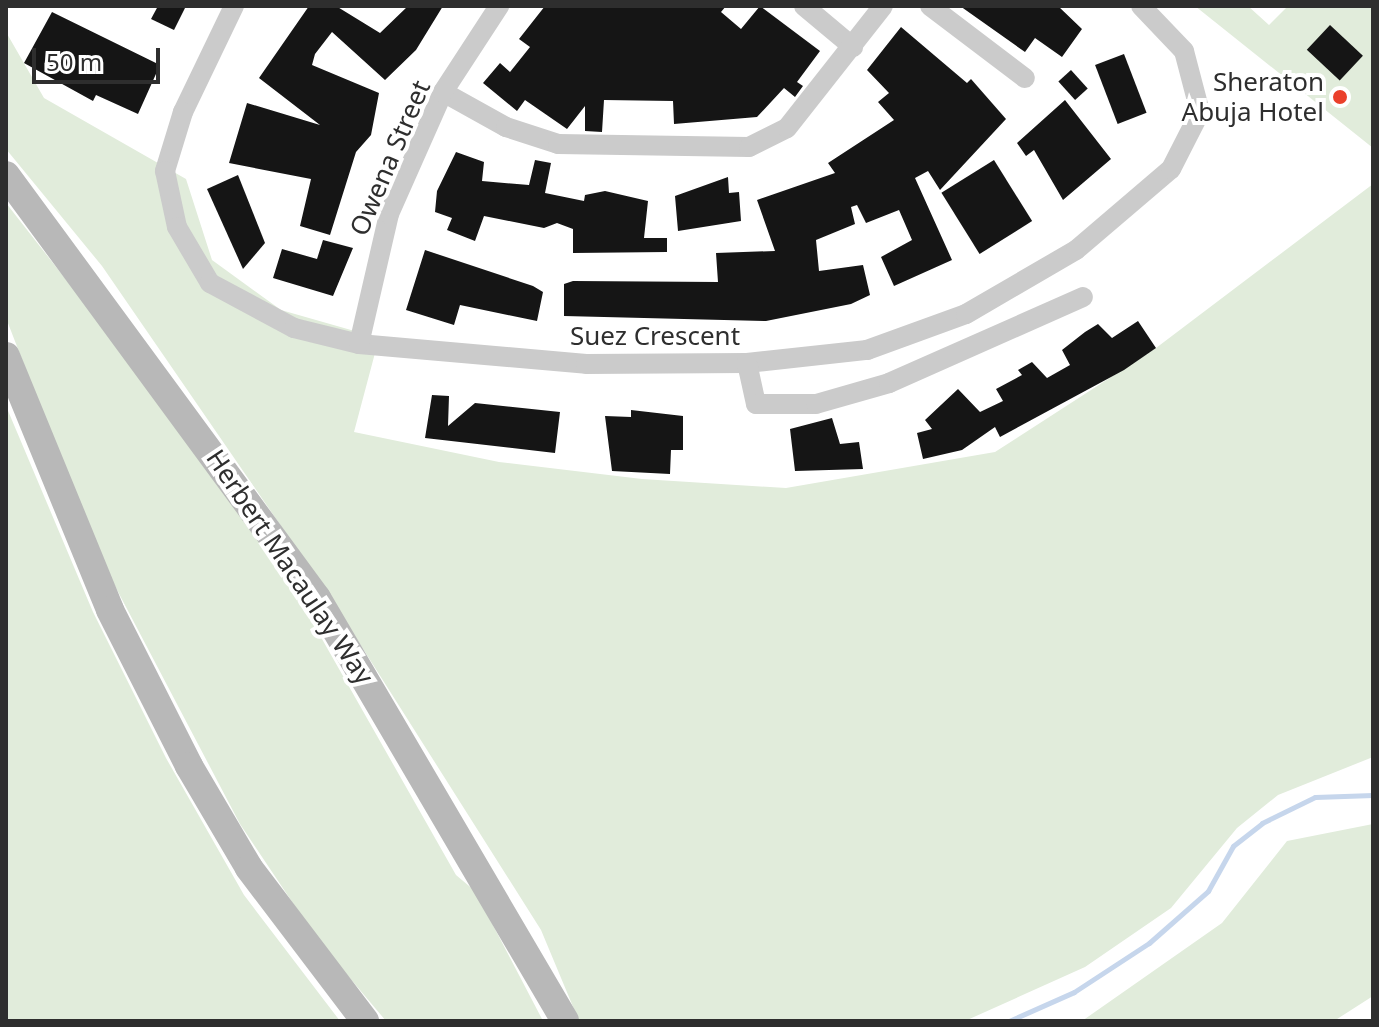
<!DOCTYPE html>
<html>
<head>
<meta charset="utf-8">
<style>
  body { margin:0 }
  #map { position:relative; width:1379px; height:1027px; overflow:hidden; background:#fff; font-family:"Noto Sans",sans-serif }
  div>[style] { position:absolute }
  .green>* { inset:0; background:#e1ecdb }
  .stream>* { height:5px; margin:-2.5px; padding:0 2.5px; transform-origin:2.5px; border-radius:2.5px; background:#c6d6ec }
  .building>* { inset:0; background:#151515; transform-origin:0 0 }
  .minor>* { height:20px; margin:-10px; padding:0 10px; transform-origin:10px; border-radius:10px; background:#cbcbcb }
  .secondary>* { height:28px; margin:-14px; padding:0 14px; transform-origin:14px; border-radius:14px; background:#b8b8b8 }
  .dots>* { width:22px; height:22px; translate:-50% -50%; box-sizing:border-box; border:4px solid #fff; border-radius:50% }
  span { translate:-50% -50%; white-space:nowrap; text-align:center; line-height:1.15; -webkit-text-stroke:8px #fff; paint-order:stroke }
  .poi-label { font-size:26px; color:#2e2e2e }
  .right { translate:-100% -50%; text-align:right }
  .street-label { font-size:26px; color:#2e2e2e }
  .frame { position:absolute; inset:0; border:8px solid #2e2e2e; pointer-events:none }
  .scale { position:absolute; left:32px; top:48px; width:128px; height:36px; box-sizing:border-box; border:4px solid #2e2e2e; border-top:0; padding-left:10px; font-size:24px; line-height:28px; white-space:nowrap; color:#2e2e2e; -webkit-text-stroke:6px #fff; paint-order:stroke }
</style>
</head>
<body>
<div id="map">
  <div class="green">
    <i style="clip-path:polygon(1195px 6px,1248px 6px,1269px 25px,1288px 6px,1373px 6px,1373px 148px)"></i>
    <i style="clip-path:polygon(6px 32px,44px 98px,186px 179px,212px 260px,281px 310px,379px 338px,354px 432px,499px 462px,642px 479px,786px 488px,995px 452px,1156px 348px,1373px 184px,1373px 757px,1278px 795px,1237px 828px,1171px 908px,1085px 967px,965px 1021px,579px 1021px,541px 930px,334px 603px,102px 266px,6px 149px)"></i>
    <i style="clip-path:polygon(6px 203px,161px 401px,301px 602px,456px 875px,475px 891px,542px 1019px,386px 1021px,317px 939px,240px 824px,95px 548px,6px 318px)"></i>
    <i style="clip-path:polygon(6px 406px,93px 612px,166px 758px,244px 895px,340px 1021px,6px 1021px)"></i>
    <i style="clip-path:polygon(1373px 824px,1373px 996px,1334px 1021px,1082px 1021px,1222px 923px,1287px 841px)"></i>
  </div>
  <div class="stream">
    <i style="left:1009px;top:1021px;width:71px;rotate:-24deg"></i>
    <i style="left:1074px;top:992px;width:90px;rotate:-33.2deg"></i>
    <i style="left:1149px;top:943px;width:79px;rotate:-41.4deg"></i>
    <i style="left:1208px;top:891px;width:51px;rotate:-60.9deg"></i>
    <i style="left:1233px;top:846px;width:37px;rotate:-38deg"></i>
    <i style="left:1262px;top:823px;width:59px;rotate:-26.1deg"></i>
    <i style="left:1315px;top:797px;width:58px;rotate:-2deg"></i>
  </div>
  <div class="building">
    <i style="clip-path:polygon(158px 6px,186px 6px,174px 30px,151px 19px)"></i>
    <i style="clip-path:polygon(309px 6px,336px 6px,380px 33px,408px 6px,443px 6px,416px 50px,385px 80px,332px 32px,315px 54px,312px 65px,379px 93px,371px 135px,356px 152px,330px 235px,300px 226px,311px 179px,229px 163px,247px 103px,320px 125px,259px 78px)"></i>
    <i style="clip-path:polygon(545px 6px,726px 6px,721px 12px,741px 29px,760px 6px,820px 51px,797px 82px,803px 86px,795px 97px,784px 88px,757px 117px,674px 124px,673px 101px,604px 100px,602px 132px,585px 131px,585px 106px,567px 129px,525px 100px,517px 111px,483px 83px,500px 63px,510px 72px,530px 47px,519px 39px)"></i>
    <i style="clip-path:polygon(960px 6px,1058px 6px,1082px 29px,1062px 57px,1035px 38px,1025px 52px)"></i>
    <i style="clip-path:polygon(52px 12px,160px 65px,138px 114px,96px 95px,93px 101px,24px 63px)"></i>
    <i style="left:1330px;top:25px;width:45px;height:34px;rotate:43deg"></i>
    <i style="clip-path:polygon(901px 27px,967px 83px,971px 79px,1006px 119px,940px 190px,928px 171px,915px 178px,952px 260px,894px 286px,881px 257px,912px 240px,899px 210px,866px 223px,857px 205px,851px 207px,855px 224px,816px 240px,819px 271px,863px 265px,870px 295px,851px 304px,766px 321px,564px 316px,564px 284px,573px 281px,718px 282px,716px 253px,775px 251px,757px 200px,835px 173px,828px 163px,894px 120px,878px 102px,889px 93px,867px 70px)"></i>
    <i style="left:1124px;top:54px;width:63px;height:31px;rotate:69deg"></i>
    <i style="left:1071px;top:70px;width:25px;height:17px;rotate:48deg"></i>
    <i style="clip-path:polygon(1065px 100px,1111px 159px,1063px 200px,1034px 150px,1026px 156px,1017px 143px)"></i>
    <i style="clip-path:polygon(456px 152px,484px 162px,482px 181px,529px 185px,535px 160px,551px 163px,545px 193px,584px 201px,585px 195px,605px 191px,648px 201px,644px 238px,667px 238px,667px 252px,573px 253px,573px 229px,557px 223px,544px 228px,484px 216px,475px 241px,447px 230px,452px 218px,435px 212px,437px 191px)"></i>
    <i style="left:994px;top:160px;width:72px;height:62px;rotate:58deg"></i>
    <i style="clip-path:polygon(238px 175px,265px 243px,243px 269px,207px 189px)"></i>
    <i style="clip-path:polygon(728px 177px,729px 193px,739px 192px,741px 221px,678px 231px,675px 196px)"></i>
    <i style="clip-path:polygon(323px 240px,353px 248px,333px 296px,273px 278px,282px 249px,317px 259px)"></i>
    <i style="clip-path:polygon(425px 250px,533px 286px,543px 292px,537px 321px,460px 305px,454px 325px,406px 310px)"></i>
    <i style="clip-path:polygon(1138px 321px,1156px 348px,1124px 370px,1000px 437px,995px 427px,962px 450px,923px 459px,917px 433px,932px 429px,925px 420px,958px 389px,980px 412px,1003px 401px,996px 389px,1022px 375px,1018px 370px,1032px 362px,1047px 378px,1070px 365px,1062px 350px,1085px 332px,1098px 324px,1112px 338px)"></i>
    <i style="clip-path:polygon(432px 395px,449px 396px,448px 426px,475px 403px,560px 412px,555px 453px,425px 438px)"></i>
    <i style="clip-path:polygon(631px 410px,683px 416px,683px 450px,671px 450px,670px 474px,612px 471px,605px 416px,631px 417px)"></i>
    <i style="clip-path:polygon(832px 418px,840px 444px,859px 442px,863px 469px,795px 471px,790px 429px)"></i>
  </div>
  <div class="minor">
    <i style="left:234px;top:6px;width:118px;rotate:115.7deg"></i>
    <i style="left:183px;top:112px;width:62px;rotate:107deg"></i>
    <i style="left:165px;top:171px;width:57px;rotate:77.9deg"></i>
    <i style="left:177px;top:227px;width:65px;rotate:59.5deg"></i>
    <i style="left:210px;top:283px;width:95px;rotate:28.2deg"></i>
    <i style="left:294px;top:328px;width:67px;rotate:13.8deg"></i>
    <i style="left:359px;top:344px;width:228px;rotate:5deg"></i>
    <i style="left:586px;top:364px;width:161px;rotate:-0.4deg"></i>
    <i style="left:747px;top:363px;width:121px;rotate:-6.2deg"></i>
    <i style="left:867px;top:350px;width:105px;rotate:-20deg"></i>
    <i style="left:966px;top:314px;width:127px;rotate:-30.2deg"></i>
    <i style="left:1076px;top:250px;width:125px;rotate:-40.5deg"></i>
    <i style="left:1171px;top:169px;width:64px;rotate:-63deg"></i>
    <i style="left:1200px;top:112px;width:63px;rotate:-104.7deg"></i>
    <i style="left:1184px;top:51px;width:62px;rotate:-133.7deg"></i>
    <i style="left:804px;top:6px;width:64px;rotate:39.9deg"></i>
    <i style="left:930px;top:6px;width:119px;rotate:37.2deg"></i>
    <i style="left:443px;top:92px;width:72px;rotate:29.1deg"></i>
    <i style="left:506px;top:127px;width:55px;rotate:18.1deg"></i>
    <i style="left:558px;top:144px;width:191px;rotate:0.9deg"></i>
    <i style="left:749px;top:147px;width:42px;rotate:-26.6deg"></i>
    <i style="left:787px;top:128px;width:155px;rotate:-51.8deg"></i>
    <i style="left:359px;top:344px;width:133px;rotate:-77deg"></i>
    <i style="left:389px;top:214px;width:133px;rotate:-66.1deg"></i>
    <i style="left:443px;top:92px;width:103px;rotate:-56.9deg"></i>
    <i style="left:747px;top:363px;width:42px;rotate:77.6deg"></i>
    <i style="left:756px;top:404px;width:60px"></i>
    <i style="left:816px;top:404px;width:76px;rotate:-16deg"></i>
    <i style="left:889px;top:383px;width:212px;rotate:-23.9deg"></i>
  </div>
  <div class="secondary">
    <i style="left:6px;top:175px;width:525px;rotate:53.68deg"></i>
    <i style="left:317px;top:598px;width:490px;rotate:59.6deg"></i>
    <i style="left:6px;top:356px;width:274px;rotate:67.7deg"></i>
    <i style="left:110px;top:610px;width:175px;rotate:63.1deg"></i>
    <i style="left:189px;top:766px;width:118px;rotate:59.5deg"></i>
    <i style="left:249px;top:868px;width:192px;rotate:52.8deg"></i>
  </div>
  <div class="dots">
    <i style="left:1340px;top:97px;background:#ea402b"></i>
  </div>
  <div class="poi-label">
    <span class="right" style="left:1324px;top:97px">Sheraton<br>Abuja Hotel</span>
  </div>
  <div class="street-label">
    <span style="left:390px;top:158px;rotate:-67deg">Owena Street</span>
    <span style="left:655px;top:336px">Suez Crescent</span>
    <span style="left:290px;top:567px;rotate:56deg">Herbert Macaulay Way</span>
  </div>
  <div class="frame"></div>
  <div class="scale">50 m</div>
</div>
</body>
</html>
